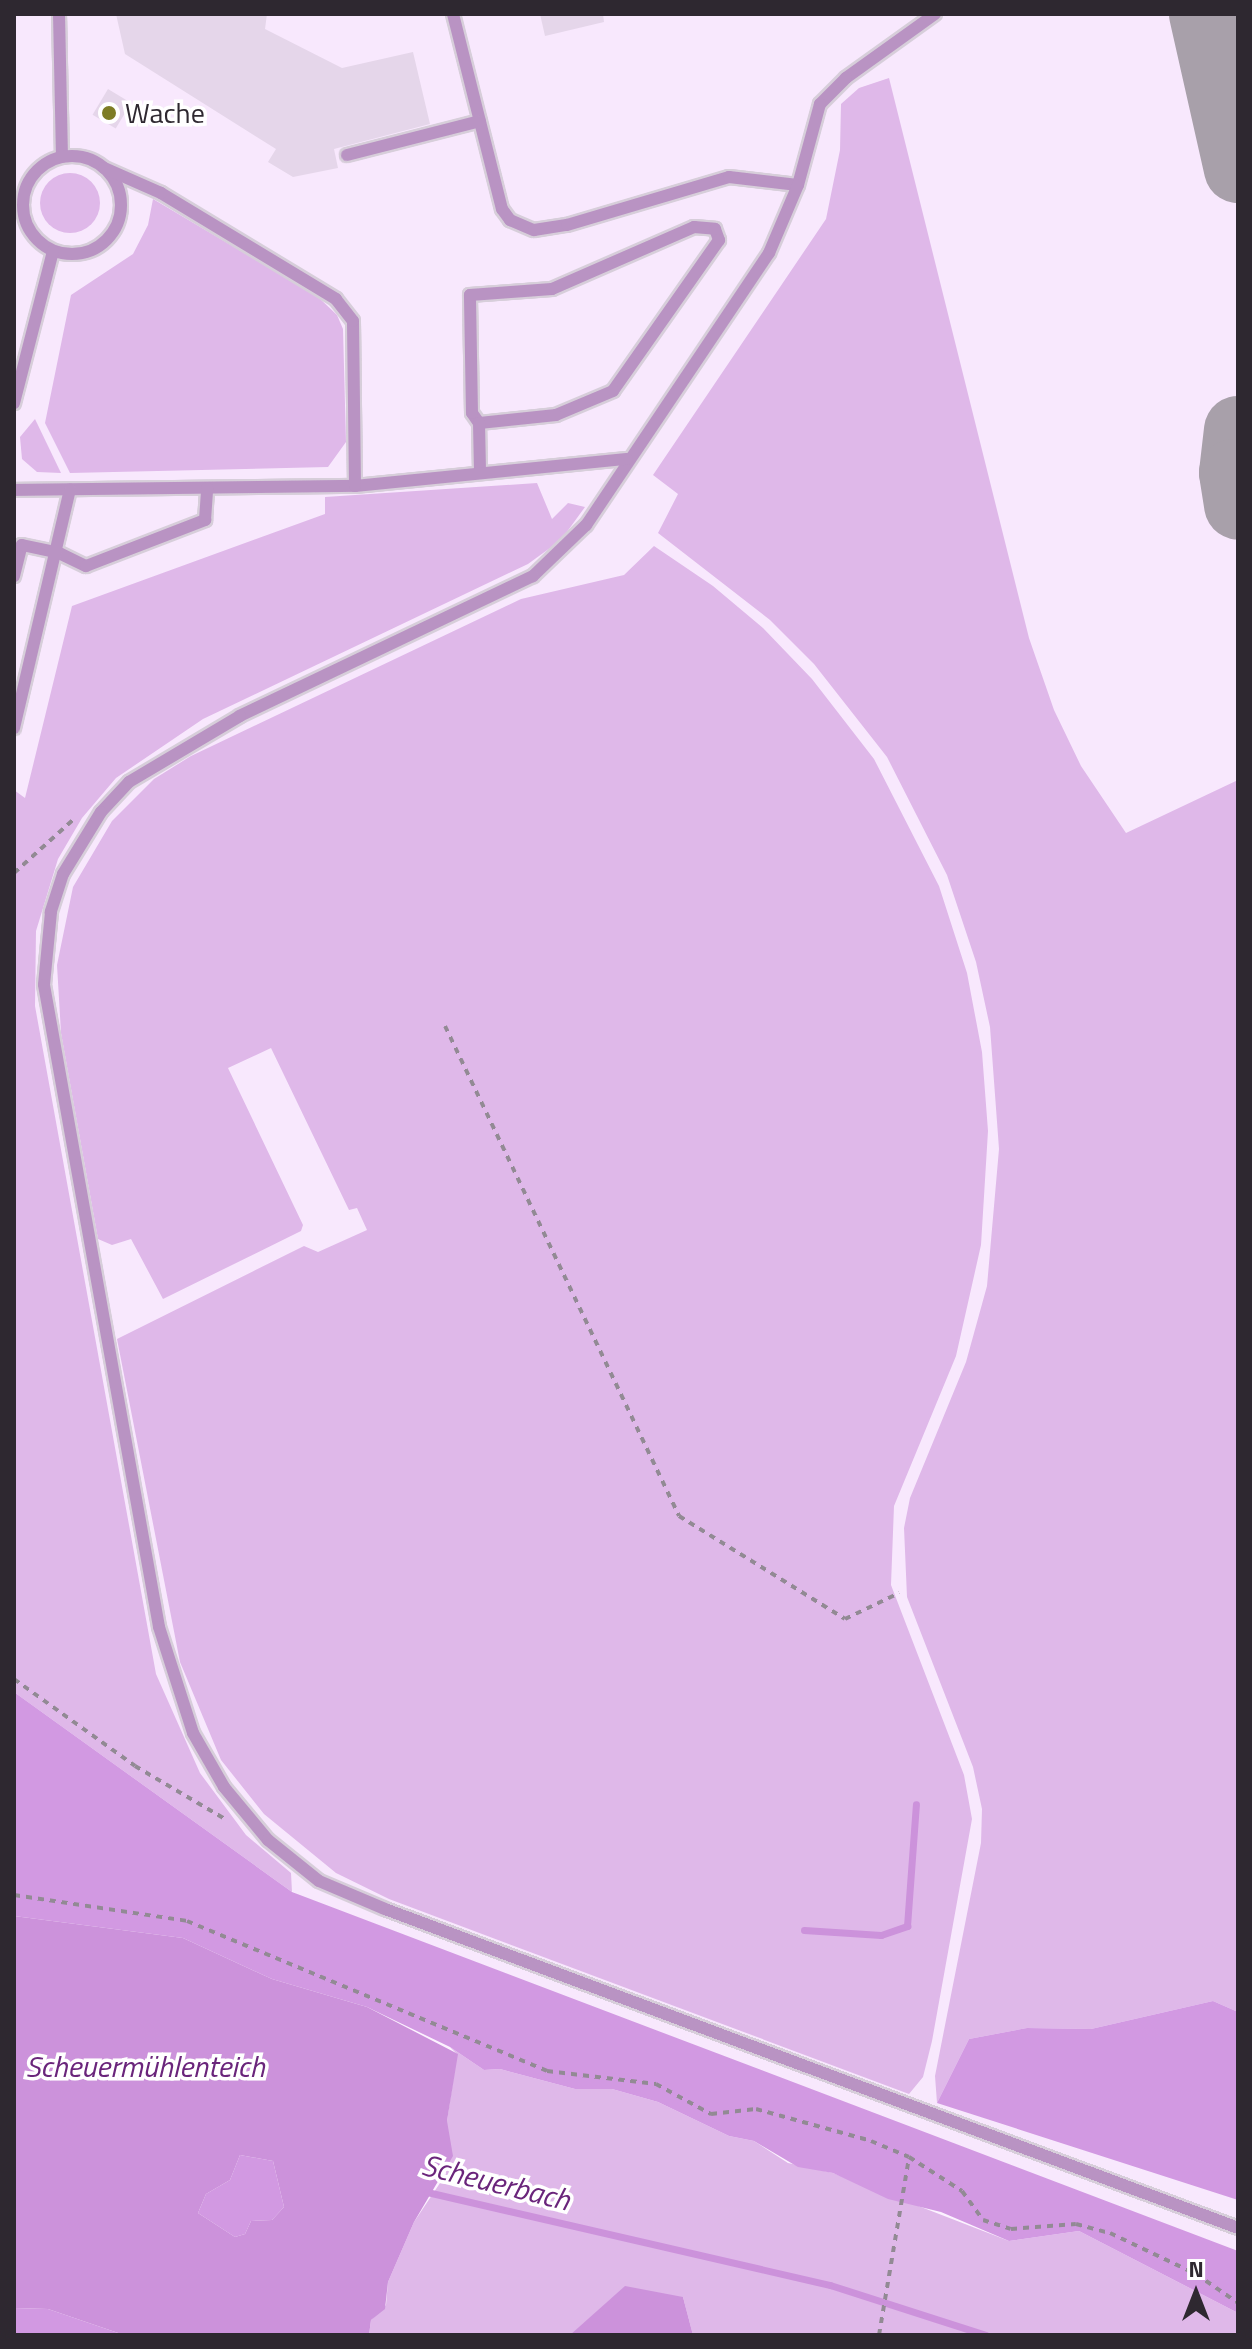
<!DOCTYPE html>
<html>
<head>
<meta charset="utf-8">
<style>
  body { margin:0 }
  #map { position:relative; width:1252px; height:2349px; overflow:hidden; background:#fcf2ff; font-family:"Titillium Web",sans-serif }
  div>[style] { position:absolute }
  .built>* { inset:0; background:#f8e8fd }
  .green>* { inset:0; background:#dfb8e9 }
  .round { border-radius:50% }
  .forest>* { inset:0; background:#d299e2 }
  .water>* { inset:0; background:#cc92db }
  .stream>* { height:7px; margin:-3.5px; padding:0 3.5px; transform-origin:3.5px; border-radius:3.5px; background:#cc92db }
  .taxiway>* { height:68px; margin:-34px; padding:0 34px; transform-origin:34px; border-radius:34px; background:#a8a0aa }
  .building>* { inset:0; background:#e5d6ea; transform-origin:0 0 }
  .path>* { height:4px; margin-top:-2px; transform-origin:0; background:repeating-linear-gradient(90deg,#928a94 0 6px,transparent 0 12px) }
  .roads { filter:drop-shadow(2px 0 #d7ceda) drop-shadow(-2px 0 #d7ceda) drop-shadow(0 2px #d7ceda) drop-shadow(0 -2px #d7ceda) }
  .service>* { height:12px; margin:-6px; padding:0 6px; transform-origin:6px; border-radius:6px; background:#b993c3 }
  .service>.ring { margin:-6px; padding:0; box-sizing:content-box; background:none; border:12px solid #b993c3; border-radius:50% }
  .dots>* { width:22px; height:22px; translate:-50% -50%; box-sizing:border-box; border:4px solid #fff; border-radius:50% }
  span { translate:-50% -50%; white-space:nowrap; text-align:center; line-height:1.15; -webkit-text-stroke:7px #fff; paint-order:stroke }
  .poi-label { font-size:28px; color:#2e2830 }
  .left { translate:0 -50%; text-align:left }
  .water-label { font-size:30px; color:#6a257b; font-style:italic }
  .frame { position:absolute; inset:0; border:16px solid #2e2830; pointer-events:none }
  .north { position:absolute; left:1156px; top:2253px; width:80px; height:80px; -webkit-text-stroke:6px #fff; paint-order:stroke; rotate:0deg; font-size:22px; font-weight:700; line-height:32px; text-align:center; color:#2e2830 }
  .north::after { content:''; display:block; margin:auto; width:28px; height:36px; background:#2e2830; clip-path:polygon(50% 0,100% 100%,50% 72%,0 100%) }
</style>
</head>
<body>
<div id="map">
  <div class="built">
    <i style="clip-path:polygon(14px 14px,1238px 14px,1238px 2266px,358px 1938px,14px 1692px)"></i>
  </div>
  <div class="green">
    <i style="clip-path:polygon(889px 78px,1029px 638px,1054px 710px,1081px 766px,1126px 833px,1238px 780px,1238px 2012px,1213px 2001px,1091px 2029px,1027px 2028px,969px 2039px,937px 2103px,935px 2076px,981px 1843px,982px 1809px,973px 1767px,907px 1597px,904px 1528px,910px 1498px,966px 1362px,987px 1286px,999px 1149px,990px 1027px,976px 962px,947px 875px,887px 757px,814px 664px,770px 620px,658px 533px,678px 494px,653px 475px,826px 219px,840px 150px,841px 104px,859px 88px)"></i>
    <i class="round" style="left:40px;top:173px;width:60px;height:60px"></i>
    <i style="clip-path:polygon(153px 199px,317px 296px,337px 315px,343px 329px,346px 442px,328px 467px,70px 473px,45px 423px,71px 295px,133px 254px,148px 225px)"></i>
    <i style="clip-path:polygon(35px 419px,61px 473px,37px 472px,22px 459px,20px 437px)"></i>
    <i style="clip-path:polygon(537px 483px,552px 519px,568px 503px,585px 507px,561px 540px,528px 564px,203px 719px,116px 778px,82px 818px,58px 859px,36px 931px,35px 1006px,156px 1674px,200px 1773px,246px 1835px,291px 1873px,292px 1892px,14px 1692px,14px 790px,25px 798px,72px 606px,325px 514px,325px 497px)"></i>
    <i style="clip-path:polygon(654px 546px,713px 586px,763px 628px,812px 679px,874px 759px,939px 886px,967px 973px,982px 1052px,988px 1131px,981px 1245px,956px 1356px,894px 1506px,891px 1585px,964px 1775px,972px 1819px,932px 2041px,923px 2077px,909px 2094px,389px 1899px,336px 1873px,264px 1814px,221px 1760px,180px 1662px,117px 1339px,304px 1246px,318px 1252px,367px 1230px,357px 1208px,349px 1210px,271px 1048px,228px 1068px,303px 1225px,301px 1231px,163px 1299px,131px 1239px,112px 1245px,98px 1239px,61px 1033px,57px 965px,73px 887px,112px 821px,154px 779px,191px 756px,521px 599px,624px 575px)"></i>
    <i style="clip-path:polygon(450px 2047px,484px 2070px,500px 2069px,575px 2089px,612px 2089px,658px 2102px,729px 2136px,754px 2141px,788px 2163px,833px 2173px,1009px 2241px,1079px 2231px,1238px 2313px,1238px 2335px,693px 2335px,683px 2297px,570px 2335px,369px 2335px,371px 2320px,386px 2305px,388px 2282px,414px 2222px,446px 2174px,447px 2121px,457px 2054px)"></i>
  </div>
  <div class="forest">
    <i style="clip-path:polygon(14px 1692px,292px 1892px,1238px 2251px,1238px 2313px,1079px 2231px,1009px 2241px,941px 2212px,888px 2199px,833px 2173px,798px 2167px,754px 2141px,729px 2136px,658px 2102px,612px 2089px,575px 2089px,500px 2069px,484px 2070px,450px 2047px,367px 2007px,272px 1979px,183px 1938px,14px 1916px)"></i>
    <i style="clip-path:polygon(1213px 2001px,1238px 2012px,1238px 2200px,937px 2103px,969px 2039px,1027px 2028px,1091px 2029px)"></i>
    <i style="clip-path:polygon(240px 2155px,273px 2161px,284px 2207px,272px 2220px,251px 2221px,245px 2234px,235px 2237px,198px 2213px,206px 2194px,230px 2180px)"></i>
    <i style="clip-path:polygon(14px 2308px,48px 2309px,124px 2335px,14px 2335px)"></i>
  </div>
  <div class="water">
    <i style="clip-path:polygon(evenodd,14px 1916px,183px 1938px,272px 1979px,367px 2007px,458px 2054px,447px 2121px,453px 2156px,414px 2222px,388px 2282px,385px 2309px,371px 2320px,369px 2335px,124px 2335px,48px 2309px,14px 2308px,14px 1916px,240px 2155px,273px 2161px,284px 2207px,272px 2220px,251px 2221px,245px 2234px,235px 2237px,198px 2213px,206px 2194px,230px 2180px,240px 2155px)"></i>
    <i style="clip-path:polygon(625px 2286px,683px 2297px,693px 2335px,570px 2335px)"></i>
  </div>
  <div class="stream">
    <i style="left:804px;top:1930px;width:77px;rotate:3.7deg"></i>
    <i style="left:881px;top:1935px;width:28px;rotate:-19deg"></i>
    <i style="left:907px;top:1926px;width:122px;rotate:-85.8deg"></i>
    <i style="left:427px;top:2192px;width:414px;rotate:13deg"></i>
    <i style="left:830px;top:2285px;width:164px;rotate:17.8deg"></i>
  </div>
  <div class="taxiway">
    <i style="left:1203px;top:14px;width:159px;rotate:77.3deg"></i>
    <i style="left:1238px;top:430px;width:43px;rotate:96.6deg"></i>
    <i style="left:1233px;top:473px;width:33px;rotate:81deg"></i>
  </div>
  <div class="building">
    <i style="clip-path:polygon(116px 14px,267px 14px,265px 29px,342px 68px,413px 52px,430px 124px,334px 149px,338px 168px,293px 177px,268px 162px,276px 149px,125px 54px)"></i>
    <i style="clip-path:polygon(540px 14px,603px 14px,604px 22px,545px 36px)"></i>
    <i style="left:108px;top:89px;width:27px;height:30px;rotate:31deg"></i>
  </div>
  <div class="path">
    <i style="left:14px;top:873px;width:81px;rotate:-42deg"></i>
    <i style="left:445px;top:1026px;width:543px;rotate:64.47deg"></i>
    <i style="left:679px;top:1516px;width:195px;rotate:31.8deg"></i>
    <i style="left:845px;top:1619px;width:60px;rotate:-25.7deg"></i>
    <i style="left:14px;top:1679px;width:149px;rotate:35.7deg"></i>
    <i style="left:135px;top:1766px;width:104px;rotate:30.5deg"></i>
    <i style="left:14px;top:1895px;width:175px;rotate:8.5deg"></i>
    <i style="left:187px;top:1921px;width:390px;rotate:22.6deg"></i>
    <i style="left:547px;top:2071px;width:110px;rotate:6.8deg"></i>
    <i style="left:656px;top:2084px;width:63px;rotate:28.6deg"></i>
    <i style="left:711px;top:2114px;width:45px;rotate:-6.3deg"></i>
    <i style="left:756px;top:2109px;width:119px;rotate:15.5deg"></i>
    <i style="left:871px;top:2141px;width:41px;rotate:22.8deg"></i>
    <i style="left:909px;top:2157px;width:63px;rotate:32.7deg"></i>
    <i style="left:962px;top:2191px;width:36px;rotate:54deg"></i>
    <i style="left:983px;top:2220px;width:29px;rotate:18deg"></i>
    <i style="left:1011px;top:2229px;width:65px;rotate:-4.4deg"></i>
    <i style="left:1076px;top:2224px;width:35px;rotate:15deg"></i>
    <i style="left:1110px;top:2233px;width:95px;rotate:25.5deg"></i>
    <i style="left:1196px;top:2274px;width:51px;rotate:34.6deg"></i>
    <i style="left:879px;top:2335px;width:181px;rotate:-80.4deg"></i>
  </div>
  <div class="roads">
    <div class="service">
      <i style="left:59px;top:14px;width:143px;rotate:88.8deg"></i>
      <i style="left:453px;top:14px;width:201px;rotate:75.9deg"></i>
      <i style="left:502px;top:209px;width:14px;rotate:54deg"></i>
      <i style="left:510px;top:220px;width:26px;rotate:23deg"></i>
      <i style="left:534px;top:230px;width:33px;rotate:-9deg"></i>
      <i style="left:567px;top:225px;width:169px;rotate:-16.5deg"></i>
      <i style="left:729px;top:177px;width:69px;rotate:6.6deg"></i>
      <i style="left:935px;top:14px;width:110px;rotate:144.3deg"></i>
      <i style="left:846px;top:78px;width:37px;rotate:135deg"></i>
      <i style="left:820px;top:104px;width:84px;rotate:105.2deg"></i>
      <i style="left:798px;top:185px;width:74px;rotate:113.1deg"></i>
      <i style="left:769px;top:253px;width:328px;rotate:123.9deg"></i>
      <i style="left:586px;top:525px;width:74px;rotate:136.1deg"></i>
      <i style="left:533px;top:576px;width:325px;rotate:154.5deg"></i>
      <i style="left:240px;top:716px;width:129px;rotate:149.3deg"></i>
      <i style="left:129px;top:782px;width:41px;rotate:133deg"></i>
      <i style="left:101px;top:812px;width:73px;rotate:121.5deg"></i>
      <i style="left:63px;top:874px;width:40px;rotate:108deg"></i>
      <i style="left:51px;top:912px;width:73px;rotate:95.5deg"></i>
      <i style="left:44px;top:985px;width:652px;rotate:79.84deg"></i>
      <i style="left:159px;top:1627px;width:111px;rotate:72.2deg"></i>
      <i style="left:193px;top:1733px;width:62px;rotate:60.1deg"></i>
      <i style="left:224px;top:1787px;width:69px;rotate:50.3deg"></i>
      <i style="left:268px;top:1840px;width:65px;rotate:38.8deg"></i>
      <i style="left:319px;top:1881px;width:72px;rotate:23deg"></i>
      <i style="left:385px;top:1909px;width:911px;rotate:20.5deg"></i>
      <i style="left:347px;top:155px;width:137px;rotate:-14.3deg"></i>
      <i class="ring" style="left:23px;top:156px;width:86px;height:86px"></i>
      <i style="left:14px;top:403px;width:157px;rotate:-75.6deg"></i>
      <i style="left:479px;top:423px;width:12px;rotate:-125deg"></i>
      <i style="left:472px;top:413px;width:118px;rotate:-91deg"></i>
      <i style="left:470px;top:295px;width:82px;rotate:-4.2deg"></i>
      <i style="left:552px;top:289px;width:155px;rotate:-23.6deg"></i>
      <i style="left:694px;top:227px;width:21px;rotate:5deg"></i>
      <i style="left:715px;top:229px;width:12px;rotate:70deg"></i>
      <i style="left:719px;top:240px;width:184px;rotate:125.1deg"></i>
      <i style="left:613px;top:391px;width:62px;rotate:157.2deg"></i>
      <i style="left:556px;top:415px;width:77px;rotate:174.1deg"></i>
      <i style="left:479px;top:423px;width:48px;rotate:88.8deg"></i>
      <i style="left:355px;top:486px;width:273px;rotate:-5.7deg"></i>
      <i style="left:14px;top:490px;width:341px;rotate:-0.7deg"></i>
      <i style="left:355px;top:486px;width:165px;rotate:-90.7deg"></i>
      <i style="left:353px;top:321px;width:28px;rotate:-128deg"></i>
      <i style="left:336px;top:299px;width:205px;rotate:-148.8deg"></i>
      <i style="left:161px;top:193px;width:62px;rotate:-156.3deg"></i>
      <i style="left:14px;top:576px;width:32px;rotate:-76deg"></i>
      <i style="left:22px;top:545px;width:38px;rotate:12deg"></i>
      <i style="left:59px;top:553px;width:30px;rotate:26deg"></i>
      <i style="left:86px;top:566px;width:128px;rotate:-21.1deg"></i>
      <i style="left:205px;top:520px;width:32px;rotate:-86deg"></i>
      <i style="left:14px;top:728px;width:245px;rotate:-76.8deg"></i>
    </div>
  </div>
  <div class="dots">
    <i style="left:109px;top:113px;background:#7d7c24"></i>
  </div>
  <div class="poi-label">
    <span class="left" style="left:125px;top:113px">Wache</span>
  </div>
  <div class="water-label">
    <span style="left:145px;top:2066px">Scheuermühlenteich</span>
    <span style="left:496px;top:2182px;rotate:14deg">Scheuerbach</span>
  </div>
  <div class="frame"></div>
  <div class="north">N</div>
</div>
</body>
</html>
